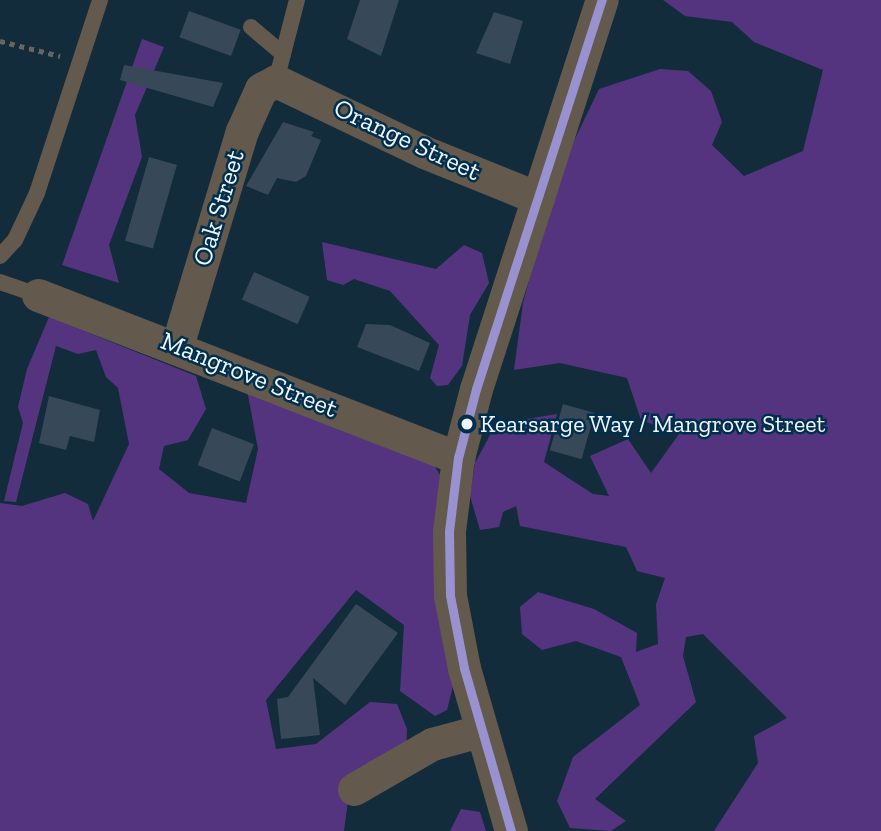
<!DOCTYPE html>
<html>
<head>
<meta charset="utf-8">
<style>
  body { margin:0 }
  #map { position:relative; width:881px; height:831px; overflow:hidden; background:#122c3c; font-family:"Zilla Slab",serif }
  div>[style] { position:absolute }
  .green>* { inset:0; background:#55347f }
  .building>* { inset:0; background:#374859; transform-origin:0 0 }
  .path>* { height:4.5px; margin-top:-2.25px; transform-origin:0; background:repeating-linear-gradient(90deg,#676560 0 5px,transparent 0 10px) }
  .service>* { height:16px; margin:-8px; padding:0 8px; transform-origin:8px; border-radius:8px; background:#63594c }
  .minor>* { height:33px; margin:-16.5px; padding:0 16.5px; transform-origin:16.5px; border-radius:16.5px; background:#63594c }
  .bus-1>* { height:9px; margin:-4.5px; padding:0 4.5px; transform-origin:4.5px; border-radius:4.5px; background:#9892d0 }
  .dots>* { width:19px; height:19px; translate:-50% -50%; box-sizing:border-box; border:4px solid #002f4e; border-radius:50% }
  span { translate:-50% -50%; white-space:nowrap; text-align:center; line-height:1.15; -webkit-text-stroke:5px #002f4e; paint-order:stroke }
  .bus-label { font-size:24px; color:#eff5fa }
  .left { translate:0 -50%; text-align:left }
  .street-label { font-size:26px; color:#eff5fa }
</style>
</head>
<body>
<div id="map">
  <div class="green">
    <i style="clip-path:polygon(663px 0,881px 0,881px 831px,714px 831px,758px 763px,754px 736px,787px 718px,703px 634px,686px 637px,683px 656px,696px 702px,595px 799px,626px 821px,611px 831px,570px 828px,557px 801px,573px 757px,640px 705px,621px 657px,576px 641px,542px 650px,522px 634px,520px 607px,538px 592px,594px 609px,637px 633px,636px 652px,658px 644px,656px 604px,665px 578px,637px 571px,626px 547px,520px 526px,516px 506px,503px 512px,499px 527px,480px 530px,470px 496px,475px 463px,496px 424px,557px 414px,544px 462px,593px 494px,609px 496px,590px 456px,628px 439px,651px 473px,679px 434px,641px 420px,627px 378px,560px 363px,514px 370px,523px 303px,539px 244px,573px 143px,599px 89px,660px 69px,688px 71px,711px 91px,722px 122px,712px 145px,744px 176px,803px 151px,823px 70px,754px 42px,732px 22px,685px 16px)"></i>
    <i style="clip-path:polygon(142px 39px,164px 47px,135px 115px,142px 157px,109px 245px,119px 283px,62px 265px)"></i>
    <i style="clip-path:polygon(322px 242px,436px 269px,464px 245px,482px 253px,489px 283px,470px 315px,462px 366px,448px 385px,437px 386px,430px 378px,439px 345px,390px 291px,354px 279px,343px 285px,327px 280px)"></i>
    <i style="clip-path:polygon(49px 317px,196px 376px,206px 409px,188px 440px,164px 446px,159px 469px,189px 493px,246px 503px,258px 449px,247px 390px,424px 450px,444px 481px,453px 686px,447px 710px,435px 716px,400px 691px,404px 625px,356px 590px,266px 700px,276px 749px,316px 744px,370px 702px,397px 704px,407px 729px,406px 752px,348px 801px,344px 831px,0 831px,0 503px,22px 506px,65px 493px,88px 504px,93px 521px,129px 444px,118px 388px,106px 377px,96px 350px,78px 354px,56px 346px,16px 502px,4px 501px,23px 423px,18px 407px,27px 369px)"></i>
    <i style="clip-path:polygon(461px 809px,480px 812px,486px 831px,450px 831px)"></i>
  </div>
  <div class="building">
    <i style="clip-path:polygon(360px 0,399px 0,381px 56px,347px 39px)"></i>
    <i style="left:189px;top:11px;width:55px;height:28px;rotate:20deg"></i>
    <i style="clip-path:polygon(494px 12px,523px 21px,510px 64px,476px 53px)"></i>
    <i style="clip-path:polygon(124px 65px,223px 83px,213px 107px,120px 80px)"></i>
    <i style="clip-path:polygon(283px 122px,314px 132px,311px 136px,321px 140px,306px 176px,296px 182px,277px 178px,268px 195px,246px 186px)"></i>
    <i style="left:149px;top:157px;width:29px;height:87px;rotate:16deg"></i>
    <i style="left:254px;top:272px;width:61px;height:30px;rotate:24deg"></i>
    <i style="clip-path:polygon(366px 324px,390px 325px,430px 343px,419px 371px,357px 347px)"></i>
    <i style="clip-path:polygon(49px 396px,100px 410px,94px 442px,70px 436px,66px 450px,39px 443px)"></i>
    <i style="left:563px;top:404px;width:33px;height:48px;rotate:16deg"></i>
    <i style="left:212px;top:428px;width:45px;height:40px;rotate:21deg"></i>
    <i style="clip-path:polygon(356px 604px,398px 633px,345px 705px,313px 678px,320px 735px,281px 739px,277px 699px,288px 697px)"></i>
  </div>
  <div class="path">
    <i style="left:0;top:41px;width:62px;rotate:14deg"></i>
  </div>
  <div class="service">
    <i style="left:251px;top:27px;width:42px;rotate:40.2deg"></i>
    <i style="left:276px;top:81px;width:84px;rotate:-75.5deg"></i>
    <i style="left:0;top:256px;width:22px;rotate:-47deg"></i>
    <i style="left:15px;top:240px;width:52px;rotate:-64.9deg"></i>
    <i style="left:37px;top:193px;width:203px;rotate:-71.9deg"></i>
    <i style="left:0;top:282px;width:40px;rotate:18.9deg"></i>
  </div>
  <div class="minor">
    <i style="left:38px;top:295px;width:451px;rotate:21.2deg"></i>
    <i style="left:177px;top:346px;width:225px;rotate:-73.2deg"></i>
    <i style="left:242px;top:131px;width:46px;rotate:-65.7deg"></i>
    <i style="left:261px;top:89px;width:17px;rotate:-28deg"></i>
    <i style="left:276px;top:81px;width:164px;rotate:25.6deg"></i>
    <i style="left:424px;top:152px;width:123px;rotate:22deg"></i>
    <i style="left:354px;top:789px;width:90px;rotate:-30deg"></i>
    <i style="left:432px;top:744px;width:50px;rotate:-15.2deg"></i>
    <i style="left:511px;top:831px;width:170px;rotate:-106.1deg"></i>
    <i style="left:464px;top:668px;width:74px;rotate:-100.9deg"></i>
    <i style="left:450px;top:595px;width:64px;rotate:-90.9deg"></i>
    <i style="left:449px;top:531px;width:74px;rotate:-83deg"></i>
    <i style="left:458px;top:458px;width:71px;rotate:-75.4deg"></i>
    <i style="left:476px;top:389px;width:409px;rotate:-72.1deg"></i>
  </div>
  <div class="bus-1">
    <i style="left:511px;top:831px;width:170px;rotate:-106.1deg"></i>
    <i style="left:464px;top:668px;width:74px;rotate:-100.9deg"></i>
    <i style="left:450px;top:595px;width:64px;rotate:-90.9deg"></i>
    <i style="left:449px;top:531px;width:74px;rotate:-83deg"></i>
    <i style="left:458px;top:458px;width:71px;rotate:-75.4deg"></i>
    <i style="left:476px;top:389px;width:409px;rotate:-72.1deg"></i>
  </div>
  <div class="dots">
    <i style="left:467px;top:424px;background:#eff5fa"></i>
  </div>
  <div class="bus-label">
    <span class="left" style="left:480px;top:424px">Kearsarge Way / Mangrove Street</span>
  </div>
  <div class="street-label">
    <span style="left:407px;top:140px;rotate:25deg">Orange Street</span>
    <span style="left:219px;top:208px;rotate:-73deg">Oak Street</span>
    <span style="left:249px;top:375px;rotate:22deg">Mangrove Street</span>
  </div>
</div>
</body>
</html>
